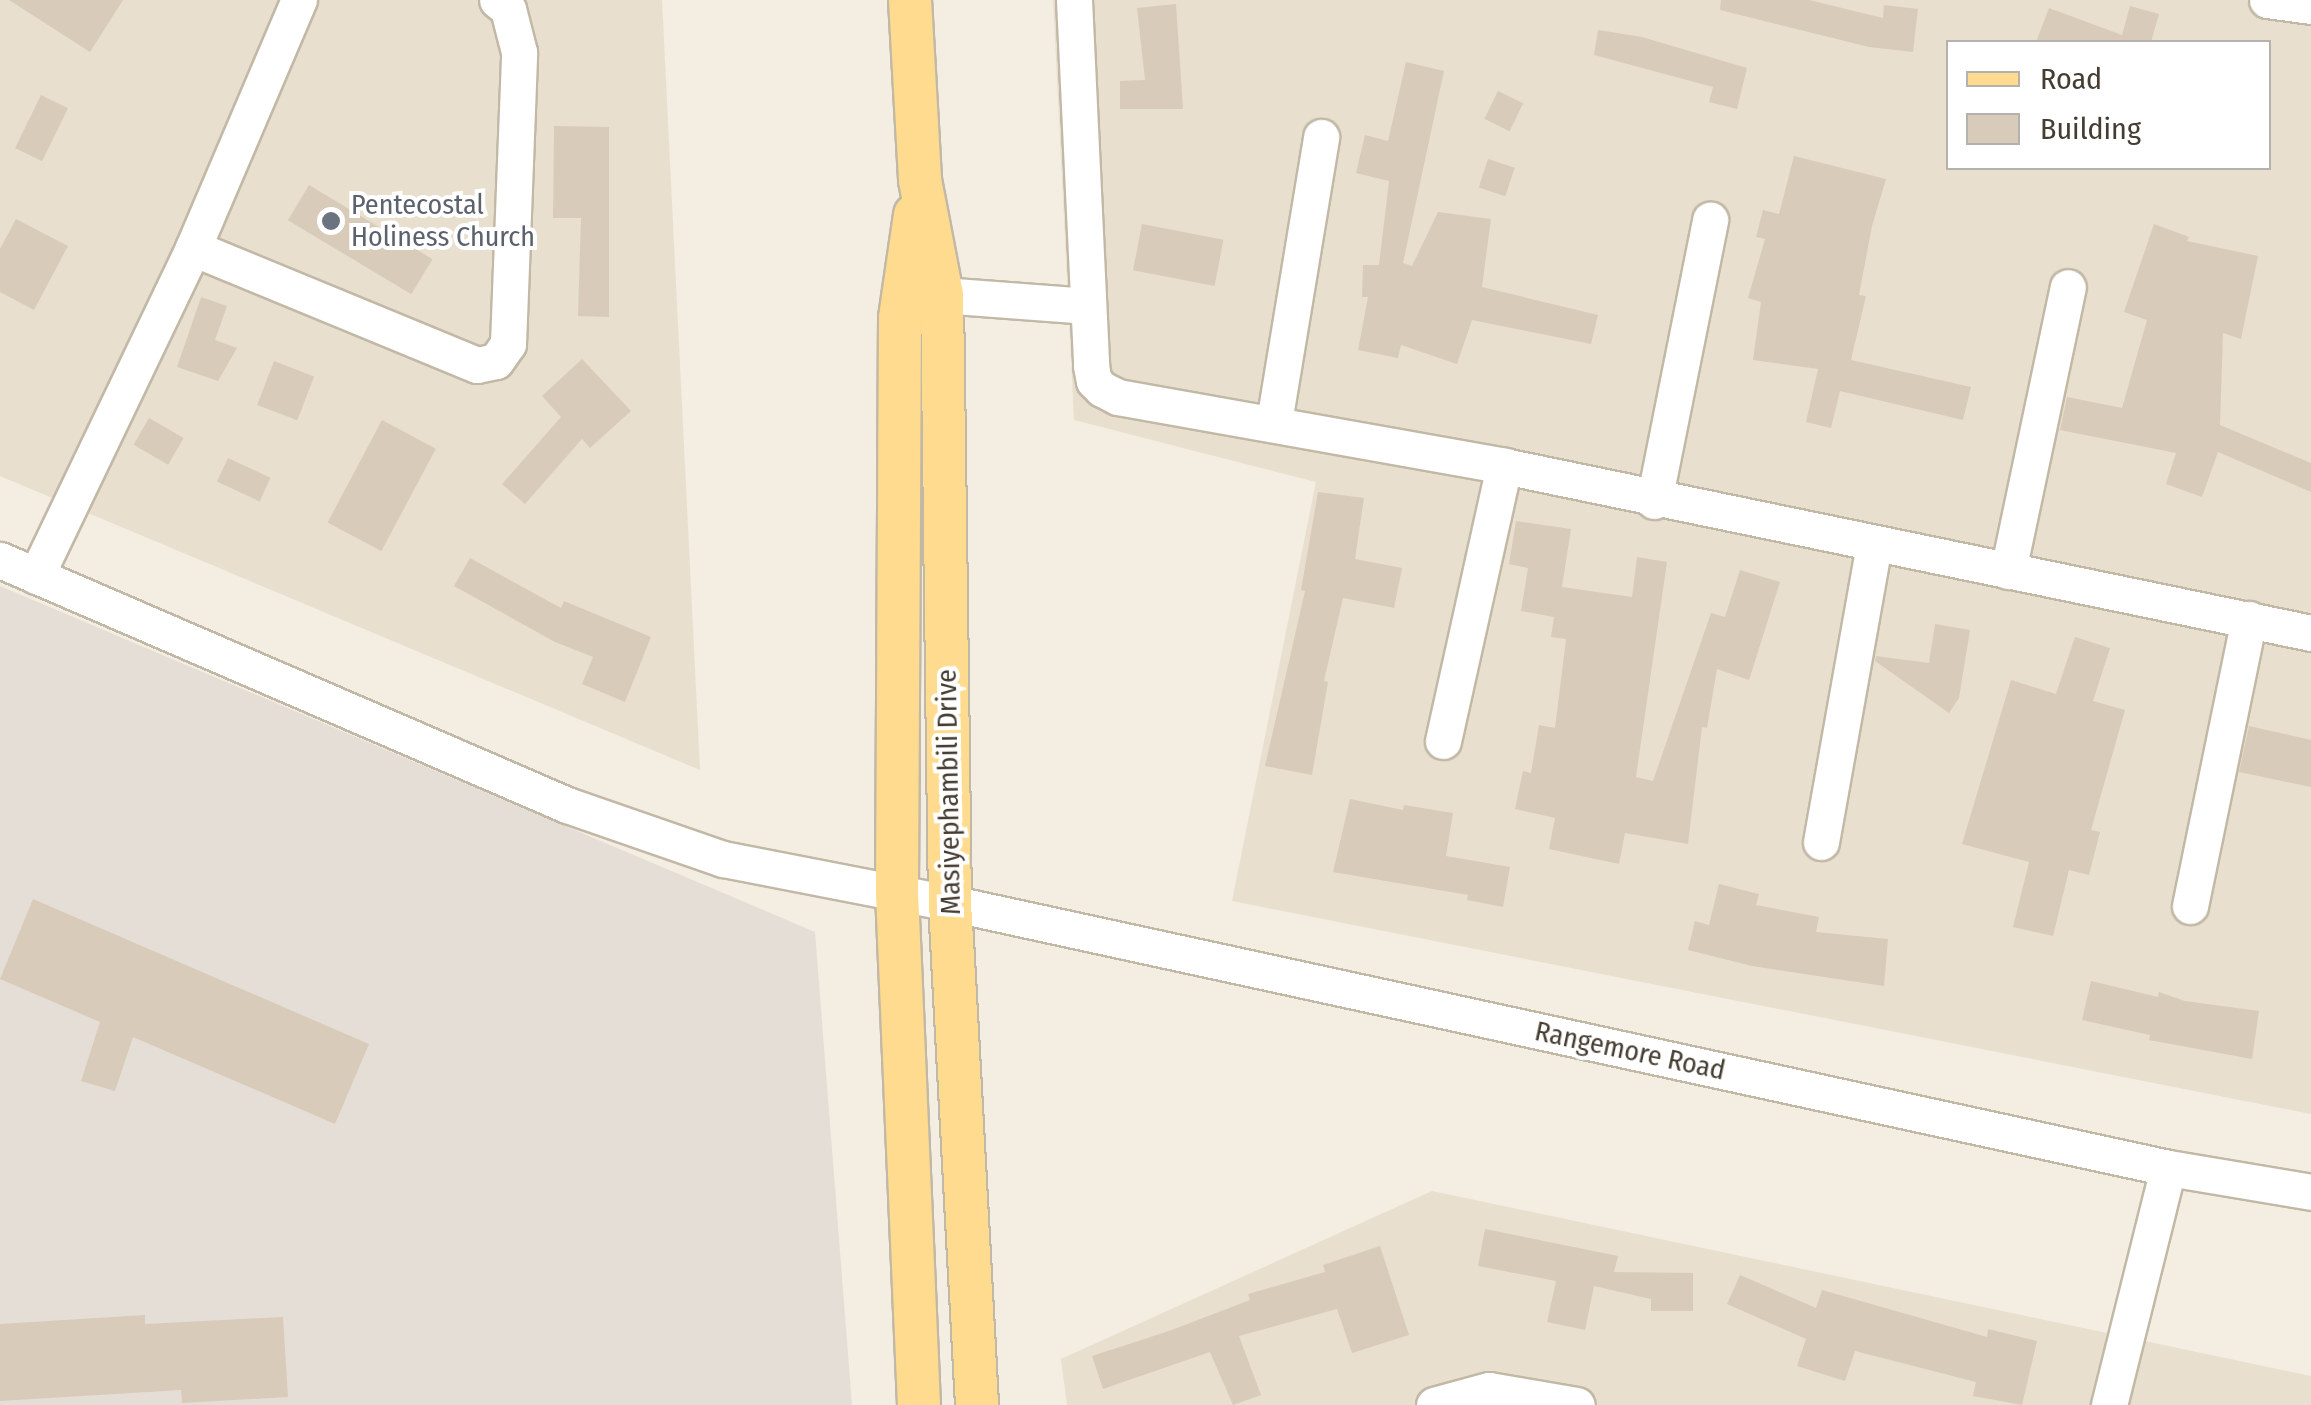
<!DOCTYPE html>
<html>
<head>
<meta charset="utf-8">
<style>
  body { margin:0 }
  #map { position:relative; width:2311px; height:1405px; overflow:hidden; background:#f3ede2; font-family:"Fira Sans Condensed",sans-serif }
  div>[style] { position:absolute }
  .residential>* { inset:0; background:#e8dfcf }
  .industrial>* { inset:0; background:#e5ded7 }
  .building>* { inset:0; background:#d9cbb9; transform-origin:0 0 }
  .roads { filter:drop-shadow(2px 0 #c2b8a6) drop-shadow(-2px 0 #c2b8a6) drop-shadow(0 2px #c2b8a6) drop-shadow(0 -2px #c2b8a6) }
  .minor>* { height:35px; margin:-17.5px; padding:0 17.5px; transform-origin:17.5px; border-radius:17.5px; background:#fff }
  .major>* { height:42px; margin:-21px; padding:0 21px; transform-origin:21px; border-radius:21px; background:#ffdb8f }
  .dots>* { width:28px; height:28px; translate:-50% -50%; box-sizing:border-box; border:5px solid #fff; border-radius:50% }
  span { translate:-50% -50%; white-space:nowrap; text-align:center; line-height:1.15; -webkit-text-stroke:8px #fff; paint-order:stroke }
  .worship-label { font-size:28px; color:#5b616d }
  .left { translate:0 -50%; text-align:left }
  .street-label { font-size:28px; color:#453d32 }
  .legend { position:absolute; left:1946px; top:40px; width:325px; height:130px; box-sizing:border-box; background:#fff; border:2px solid #b5b1ad; margin:0; padding:12px 18px; list-style:none; font-size:30px; color:#453d32 }
  .legend li { display:flex; align-items:center; gap:20px; height:50px }
  .legend b { width:50px; border:2px solid #b5b1ad }
</style>
</head>
<body>
<div id="map">
  <div class="residential">
    <i style="clip-path:polygon(0 0,662px 0,700px 770px,0 476px)"></i>
    <i style="clip-path:polygon(evenodd,1053px 0,2311px 0,2311px 1114px,1232px 901px,1316px 482px,1074px 420px,1053px 0,1948px 42px,2268px 42px,2268px 168px,1948px 168px,1948px 42px)"></i>
    <i style="clip-path:polygon(1432px 1191px,2311px 1376px,2311px 1405px,1067px 1405px,1061px 1359px)"></i>
  </div>
  <div class="industrial">
    <i style="clip-path:polygon(0 586px,815px 932px,852px 1405px,0 1405px)"></i>
  </div>
  <div class="building">
    <i style="clip-path:polygon(9px 0,123px 0,90px 52px)"></i>
    <i style="clip-path:polygon(1721px 0,1809px 0,1883px 18px,1884px 5px,1918px 9px,1913px 52px,1869px 47px,1720px 10px)"></i>
    <i style="clip-path:polygon(1176px 4px,1183px 109px,1120px 109px,1120px 81px,1145px 80px,1137px 8px)"></i>
    <i style="clip-path:polygon(2130px 6px,2159px 14px,2151px 42px,2036px 42px,2049px 8px,2122px 35px)"></i>
    <i style="clip-path:polygon(1598px 30px,1642px 37px,1747px 68px,1737px 109px,1709px 102px,1713px 87px,1594px 55px)"></i>
    <i style="clip-path:polygon(1406px 62px,1444px 71px,1403px 263px,1412px 266px,1438px 212px,1491px 219px,1482px 287px,1598px 315px,1591px 344px,1472px 320px,1457px 364px,1401px 345px,1398px 358px,1358px 350px,1368px 297px,1362px 297px,1363px 265px,1379px 265px,1389px 181px,1356px 173px,1365px 135px,1388px 141px)"></i>
    <i style="left:1498px;top:91px;width:28px;height:31px;rotate:26deg"></i>
    <i style="left:41px;top:95px;width:30px;height:59px;rotate:26deg"></i>
    <i style="clip-path:polygon(554px 126px,609px 127px,609px 317px,578px 316px,581px 218px,553px 218px)"></i>
    <i style="clip-path:polygon(1794px 156px,1886px 179px,1872px 226px,1859px 295px,1866px 296px,1851px 360px,1971px 387px,1963px 420px,1840px 391px,1831px 428px,1806px 422px,1818px 369px,1753px 360px,1761px 302px,1748px 298px,1765px 239px,1756px 237px,1763px 210px,1779px 214px)"></i>
    <i style="left:1488px;top:159px;width:28px;height:30px;rotate:18deg"></i>
    <i style="left:309px;top:185px;width:144px;height:41px;rotate:31deg"></i>
    <i style="clip-path:polygon(16px 219px,68px 246px,34px 310px,0 292px,0 249px)"></i>
    <i style="left:1142px;top:224px;width:83px;height:47px;rotate:11deg"></i>
    <i style="clip-path:polygon(2154px 224px,2189px 237px,2187px 241px,2258px 256px,2241px 339px,2223px 333px,2220px 425px,2311px 463px,2311px 492px,2218px 452px,2202px 497px,2166px 484px,2176px 453px,2060px 430px,2067px 397px,2122px 408px,2147px 320px,2124px 312px)"></i>
    <i style="clip-path:polygon(201px 297px,227px 306px,215px 340px,237px 348px,218px 381px,177px 367px)"></i>
    <i style="clip-path:polygon(582px 359px,631px 411px,590px 448px,582px 439px,525px 504px,502px 484px,561px 417px,542px 396px)"></i>
    <i style="left:274px;top:361px;width:43px;height:47px;rotate:21deg"></i>
    <i style="left:149px;top:418px;width:40px;height:31px;rotate:30deg"></i>
    <i style="left:382px;top:420px;width:61px;height:116px;rotate:28deg"></i>
    <i style="left:228px;top:458px;width:47px;height:26px;rotate:25deg"></i>
    <i style="clip-path:polygon(1318px 492px,1364px 498px,1355px 559px,1402px 568px,1394px 608px,1343px 598px,1324px 681px,1328px 682px,1312px 775px,1265px 766px,1305px 591px,1301px 590px)"></i>
    <i style="clip-path:polygon(1516px 521px,1571px 529px,1562px 587px,1632px 597px,1637px 557px,1667px 562px,1636px 777px,1653px 781px,1711px 613px,1725px 617px,1740px 570px,1780px 582px,1749px 680px,1717px 669px,1707px 728px,1702px 727px,1688px 844px,1625px 833px,1619px 864px,1549px 849px,1555px 818px,1515px 809px,1523px 771px,1531px 773px,1539px 725px,1555px 728px,1566px 639px,1551px 637px,1554px 617px,1521px 611px,1528px 568px,1509px 564px)"></i>
    <i style="clip-path:polygon(470px 558px,561px 608px,564px 601px,651px 637px,625px 702px,582px 684px,593px 657px,555px 642px,454px 586px)"></i>
    <i style="clip-path:polygon(1935px 624px,1970px 630px,1959px 698px,1949px 713px,1875px 661px,1876px 656px,1929px 663px)"></i>
    <i style="clip-path:polygon(2075px 637px,2110px 648px,2093px 701px,2125px 710px,2091px 830px,2100px 832px,2089px 875px,2069px 870px,2053px 936px,2013px 927px,2029px 862px,1962px 844px,2011px 680px,2056px 694px)"></i>
    <i style="clip-path:polygon(2249px 726px,2311px 740px,2311px 787px,2239px 772px)"></i>
    <i style="clip-path:polygon(1350px 799px,1403px 810px,1404px 805px,1453px 813px,1446px 856px,1510px 867px,1503px 907px,1467px 900px,1468px 895px,1333px 872px)"></i>
    <i style="clip-path:polygon(1719px 884px,1759px 894px,1756px 905px,1819px 917px,1816px 932px,1888px 939px,1884px 986px,1752px 966px,1688px 950px,1695px 921px,1709px 925px)"></i>
    <i style="clip-path:polygon(33px 899px,369px 1044px,335px 1124px,133px 1037px,115px 1091px,81px 1081px,100px 1022px,0 979px)"></i>
    <i style="clip-path:polygon(2091px 981px,2158px 997px,2159px 992px,2185px 1001px,2259px 1011px,2252px 1059px,2149px 1040px,2150px 1035px,2082px 1020px)"></i>
    <i style="clip-path:polygon(1485px 1229px,1618px 1256px,1614px 1272px,1693px 1273px,1693px 1311px,1651px 1311px,1651px 1299px,1594px 1286px,1585px 1330px,1547px 1322px,1556px 1281px,1478px 1266px)"></i>
    <i style="clip-path:polygon(1380px 1246px,1409px 1335px,1352px 1353px,1337px 1309px,1239px 1336px,1261px 1395px,1233px 1405px,1210px 1352px,1103px 1389px,1092px 1356px,1169px 1331px,1250px 1300px,1248px 1294px,1325px 1272px,1323px 1265px)"></i>
    <i style="clip-path:polygon(1740px 1275px,1816px 1308px,1822px 1290px,1987px 1337px,1988px 1329px,2037px 1341px,2022px 1405px,1973px 1396px,1976px 1382px,1855px 1351px,1845px 1381px,1797px 1366px,1806px 1339px,1727px 1304px)"></i>
    <i style="clip-path:polygon(145px 1315px,145px 1324px,283px 1317px,288px 1397px,182px 1403px,181px 1390px,0 1401px,0 1324px)"></i>
  </div>
  <div class="roads">
    <div class="minor">
      <i style="left:1074px;top:0;width:366px;rotate:87.3deg"></i>
      <i style="left:1091px;top:366px;width:15px;rotate:79deg"></i>
      <i style="left:1094px;top:381px;width:11px;rotate:45deg"></i>
      <i style="left:1102px;top:389px;width:18px;rotate:27deg"></i>
      <i style="left:1118px;top:397px;width:392px;rotate:10.1deg"></i>
      <i style="left:1504px;top:466px;width:824px;rotate:11.69deg"></i>
      <i style="left:2267px;top:0;width:44px;rotate:7.8deg"></i>
      <i style="left:193px;top:248px;width:307px;rotate:22.4deg"></i>
      <i style="left:477px;top:365px;width:19px;rotate:-12deg"></i>
      <i style="left:496px;top:361px;width:21px;rotate:-55deg"></i>
      <i style="left:508px;top:344px;width:292px;rotate:-87.8deg"></i>
      <i style="left:519px;top:52px;width:44px;rotate:-104.3deg"></i>
      <i style="left:508px;top:9px;width:14px;rotate:-141deg"></i>
      <i style="left:942px;top:295px;width:146px;rotate:4.3deg"></i>
      <i style="left:1274px;top:422px;width:289px;rotate:-80.6deg"></i>
      <i style="left:1654px;top:501px;width:287px;rotate:-78.7deg"></i>
      <i style="left:0;top:560px;width:618px;rotate:23.37deg"></i>
      <i style="left:567px;top:805px;width:165px;rotate:19.1deg"></i>
      <i style="left:723px;top:859px;width:231px;rotate:11deg"></i>
      <i style="left:950px;top:903px;width:1246px;rotate:12.27deg"></i>
      <i style="left:2168px;top:1168px;width:145px;rotate:9.5deg"></i>
      <i style="left:2008px;top:571px;width:290px;rotate:-78.1deg"></i>
      <i style="left:36px;top:576px;width:364px;rotate:-64.4deg"></i>
      <i style="left:193px;top:248px;width:270px;rotate:-66.9deg"></i>
      <i style="left:1443px;top:741px;width:282px;rotate:-77.5deg"></i>
      <i style="left:1821px;top:842px;width:302px;rotate:-79.9deg"></i>
      <i style="left:2190px;top:906px;width:293px;rotate:-78.4deg"></i>
      <i style="left:1434px;top:1405px;width:57px;rotate:-15.3deg"></i>
      <i style="left:1489px;top:1390px;width:89px;rotate:9.7deg"></i>
      <i style="left:2109px;top:1405px;width:244px;rotate:-76deg"></i>
    </div>
    <div class="major">
      <i style="left:910px;top:0;width:180px;rotate:86.8deg"></i>
      <i style="left:920px;top:180px;width:117px;rotate:79.2deg"></i>
      <i style="left:942px;top:295px;width:608px;rotate:89.25deg"></i>
      <i style="left:950px;top:903px;width:503px;rotate:86.92deg"></i>
      <i style="left:915px;top:215px;width:104px;rotate:98.3deg"></i>
      <i style="left:900px;top:318px;width:575px;rotate:90.3deg"></i>
      <i style="left:897px;top:893px;width:512px;rotate:87.54deg"></i>
    </div>
  </div>
  <div class="dots">
    <i style="left:331px;top:221px;background:#6b7280"></i>
  </div>
  <div class="worship-label">
    <span class="left" style="left:351px;top:221px">Pentecostal<br>Holiness Church</span>
  </div>
  <div class="street-label">
    <span style="left:949px;top:792px;rotate:-91deg">Masiyephambili Drive</span>
    <span style="left:1630px;top:1051px;rotate:12deg">Rangemore Road</span>
  </div>
  <ul class="legend">
  <li><b style="height:12px;background:#ffdb8f"></b>Road</li>
  <li><b style="height:28px;background:#d9cbb9"></b>Building</li>
  </ul>
</div>
</body>
</html>
